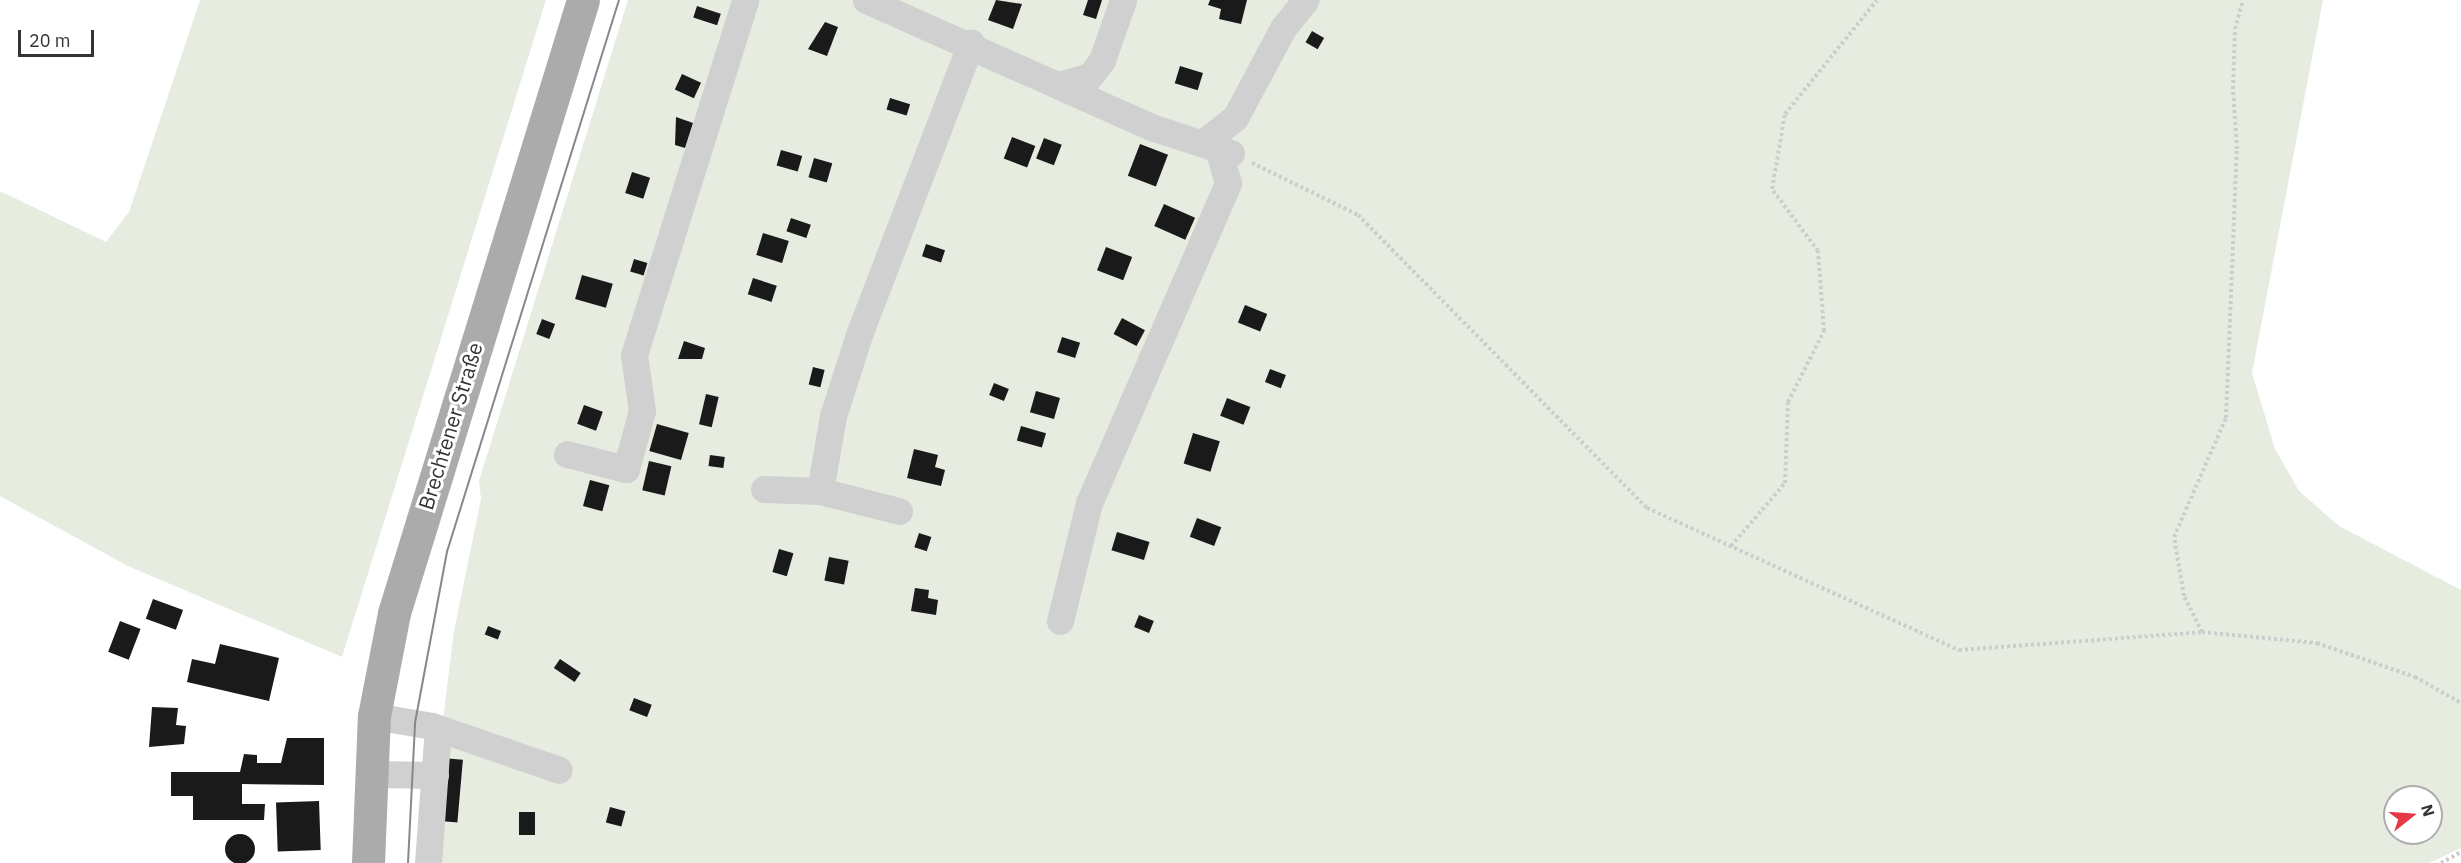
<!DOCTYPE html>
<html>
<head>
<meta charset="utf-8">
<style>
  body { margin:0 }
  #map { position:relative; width:2461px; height:863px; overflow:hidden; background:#fff; font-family:"IBM Plex Sans",sans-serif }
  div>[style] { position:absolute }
  .green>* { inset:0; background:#e6ecdf }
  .building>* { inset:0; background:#1a1a1a; transform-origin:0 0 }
  .round { border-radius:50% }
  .path>* { height:4px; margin-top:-2px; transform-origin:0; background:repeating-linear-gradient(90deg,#cdcdcd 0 3px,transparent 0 6px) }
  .minor>* { height:27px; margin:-13.5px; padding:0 13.5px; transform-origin:13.5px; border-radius:13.5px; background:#d0d0d0 }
  .major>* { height:33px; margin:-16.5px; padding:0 16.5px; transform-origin:16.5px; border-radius:16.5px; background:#ababab }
  .tram>* { height:1.5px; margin:-0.75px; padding:0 0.75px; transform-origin:0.75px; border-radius:0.75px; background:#888 }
  span { translate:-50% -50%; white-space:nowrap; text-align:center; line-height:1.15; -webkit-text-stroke:6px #fff; paint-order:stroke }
  .street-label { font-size:21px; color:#333 }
  .north { position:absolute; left:2383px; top:785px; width:60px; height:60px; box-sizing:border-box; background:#fff; border:2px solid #adadad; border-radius:50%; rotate:73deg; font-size:16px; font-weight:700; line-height:24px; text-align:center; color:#333 }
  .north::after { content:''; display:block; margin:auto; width:21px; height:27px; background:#e63946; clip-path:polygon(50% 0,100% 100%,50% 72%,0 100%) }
  .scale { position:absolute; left:18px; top:30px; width:76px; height:27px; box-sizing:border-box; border:3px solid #333; border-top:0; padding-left:8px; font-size:18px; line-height:21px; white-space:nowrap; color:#333; -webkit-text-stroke:4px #fff; paint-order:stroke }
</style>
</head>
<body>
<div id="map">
  <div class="green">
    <i style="clip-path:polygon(200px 0,546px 0,342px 657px,128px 566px,0 496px,0 191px,106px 242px,129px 212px)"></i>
    <i style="clip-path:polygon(evenodd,628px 0,2323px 0,2252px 373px,2275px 449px,2299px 491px,2339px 526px,2461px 590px,2461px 848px,2429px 863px,434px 863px,437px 821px,458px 823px,463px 760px,442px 758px,443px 720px,454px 631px,481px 499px,479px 481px,628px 0,2395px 797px,2431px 797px,2431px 833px,2395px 833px,2395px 797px)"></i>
  </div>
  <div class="building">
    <i style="clip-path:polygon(996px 0,1022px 4px,1013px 29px,988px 20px)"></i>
    <i style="clip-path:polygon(1088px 0,1102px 0,1096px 19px,1083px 15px)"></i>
    <i style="clip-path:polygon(1210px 0,1247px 0,1241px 24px,1219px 19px,1221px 9px,1208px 5px)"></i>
    <i style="left:697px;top:6px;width:25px;height:12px;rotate:18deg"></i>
    <i style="clip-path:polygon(825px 22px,838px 27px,827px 56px,808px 49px)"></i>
    <i style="left:1312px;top:31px;width:14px;height:13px;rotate:30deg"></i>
    <i style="left:1180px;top:66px;width:24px;height:18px;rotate:17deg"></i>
    <i style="left:682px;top:74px;width:21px;height:17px;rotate:25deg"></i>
    <i style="left:890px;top:98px;width:21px;height:12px;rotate:17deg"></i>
    <i style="clip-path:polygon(676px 117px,693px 123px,685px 148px,675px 145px)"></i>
    <i style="left:1012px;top:137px;width:25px;height:23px;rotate:21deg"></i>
    <i style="left:1044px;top:138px;width:19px;height:22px;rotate:21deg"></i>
    <i style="left:1140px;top:144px;width:30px;height:34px;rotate:21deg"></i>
    <i style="left:781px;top:150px;width:22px;height:16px;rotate:16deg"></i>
    <i style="left:814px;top:158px;width:19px;height:20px;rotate:16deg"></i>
    <i style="left:632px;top:172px;width:19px;height:22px;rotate:18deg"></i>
    <i style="left:1164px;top:204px;width:34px;height:24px;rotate:24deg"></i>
    <i style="left:791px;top:218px;width:21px;height:14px;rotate:19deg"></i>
    <i style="left:763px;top:233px;width:27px;height:23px;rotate:17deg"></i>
    <i style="left:926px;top:244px;width:20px;height:13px;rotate:18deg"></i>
    <i style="left:1106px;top:247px;width:28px;height:25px;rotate:21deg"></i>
    <i style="left:634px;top:259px;width:14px;height:13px;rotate:17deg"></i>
    <i style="left:582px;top:275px;width:32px;height:25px;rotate:16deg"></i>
    <i style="left:753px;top:278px;width:25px;height:17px;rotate:18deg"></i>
    <i style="left:1245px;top:305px;width:24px;height:19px;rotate:22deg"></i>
    <i style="left:1122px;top:318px;width:26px;height:18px;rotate:28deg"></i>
    <i style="left:542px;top:319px;width:14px;height:16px;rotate:21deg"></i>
    <i style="left:1062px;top:337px;width:19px;height:16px;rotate:18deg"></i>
    <i style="clip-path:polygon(684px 341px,705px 348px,702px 359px,678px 359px)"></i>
    <i style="left:813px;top:367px;width:12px;height:18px;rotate:14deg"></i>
    <i style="left:1270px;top:369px;width:17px;height:14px;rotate:21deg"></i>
    <i style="left:994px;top:383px;width:16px;height:13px;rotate:22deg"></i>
    <i style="left:1036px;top:391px;width:25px;height:22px;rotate:16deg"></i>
    <i style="left:706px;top:394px;width:13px;height:31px;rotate:13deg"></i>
    <i style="left:1227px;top:398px;width:25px;height:19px;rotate:21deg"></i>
    <i style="left:584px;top:405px;width:20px;height:20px;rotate:20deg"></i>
    <i style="left:657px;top:424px;width:33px;height:28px;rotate:16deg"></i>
    <i style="left:1021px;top:426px;width:26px;height:15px;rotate:16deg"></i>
    <i style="left:1193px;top:433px;width:28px;height:32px;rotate:17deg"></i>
    <i style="clip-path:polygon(914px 449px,938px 455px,935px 467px,945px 470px,941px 486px,907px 478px)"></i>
    <i style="left:710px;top:455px;width:15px;height:11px;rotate:8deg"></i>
    <i style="left:649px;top:461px;width:23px;height:30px;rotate:13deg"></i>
    <i style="left:590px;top:480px;width:20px;height:27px;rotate:15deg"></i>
    <i style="left:1197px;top:518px;width:26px;height:20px;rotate:21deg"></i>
    <i style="left:1117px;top:532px;width:34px;height:19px;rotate:17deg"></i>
    <i style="left:919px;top:533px;width:13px;height:15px;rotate:18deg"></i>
    <i style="left:779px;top:549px;width:15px;height:24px;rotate:16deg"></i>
    <i style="left:829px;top:557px;width:20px;height:24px;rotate:11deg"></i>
    <i style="clip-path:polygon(915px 588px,929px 590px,928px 598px,938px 600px,936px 615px,911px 611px)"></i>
    <i style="left:153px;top:599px;width:32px;height:21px;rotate:20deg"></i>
    <i style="left:1139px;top:615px;width:16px;height:13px;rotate:22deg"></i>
    <i style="left:120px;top:621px;width:22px;height:33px;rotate:21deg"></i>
    <i style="left:488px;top:626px;width:14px;height:9px;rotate:21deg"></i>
    <i style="clip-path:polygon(220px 644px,279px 658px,269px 701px,187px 682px,192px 659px,215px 664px)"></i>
    <i style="left:560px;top:659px;width:25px;height:11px;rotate:34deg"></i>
    <i style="left:634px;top:698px;width:19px;height:13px;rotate:21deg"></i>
    <i style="clip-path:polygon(152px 707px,178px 708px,176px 725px,186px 726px,184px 744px,149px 747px)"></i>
    <i style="clip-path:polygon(287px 738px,324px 738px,324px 785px,242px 784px,242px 804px,265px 804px,264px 820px,193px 820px,193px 796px,171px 796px,171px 772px,240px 772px,244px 754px,257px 755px,257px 763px,281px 763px)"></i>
    <i style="left:442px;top:758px;width:21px;height:63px;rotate:5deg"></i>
    <i style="left:319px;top:801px;width:49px;height:43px;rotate:88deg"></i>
    <i style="left:610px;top:807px;width:16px;height:16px;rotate:15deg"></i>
    <i style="left:519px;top:812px;width:16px;height:23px"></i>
    <i class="round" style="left:225px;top:834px;width:30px;height:30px"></i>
  </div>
  <div class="path">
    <i style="left:1252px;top:163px;width:118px;rotate:26.1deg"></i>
    <i style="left:1358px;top:215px;width:412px;rotate:45.4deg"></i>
    <i style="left:1647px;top:508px;width:343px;rotate:24.5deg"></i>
    <i style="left:1959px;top:650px;width:244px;rotate:-4.2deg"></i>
    <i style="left:2202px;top:632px;width:116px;rotate:5.5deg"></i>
    <i style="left:2317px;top:643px;width:104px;rotate:19.1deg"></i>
    <i style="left:2415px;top:677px;width:53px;rotate:29.5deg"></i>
    <i style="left:1731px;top:546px;width:83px;rotate:-49.4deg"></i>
    <i style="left:1785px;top:483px;width:81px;rotate:-87.9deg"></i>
    <i style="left:1788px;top:402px;width:80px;rotate:-63.1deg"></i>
    <i style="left:1824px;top:331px;width:80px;rotate:-94.3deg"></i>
    <i style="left:1818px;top:251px;width:77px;rotate:-126.6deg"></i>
    <i style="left:1772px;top:189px;width:76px;rotate:-80.2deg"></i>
    <i style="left:1785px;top:114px;width:146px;rotate:-51.1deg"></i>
    <i style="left:2202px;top:632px;width:40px;rotate:-116.6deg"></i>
    <i style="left:2184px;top:596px;width:60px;rotate:-99.6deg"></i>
    <i style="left:2174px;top:537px;width:130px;rotate:-66.4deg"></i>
    <i style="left:2226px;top:418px;width:269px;rotate:-87.7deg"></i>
    <i style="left:2237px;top:149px;width:60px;rotate:-93.8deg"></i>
    <i style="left:2233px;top:89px;width:60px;rotate:-88.1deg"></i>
    <i style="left:2235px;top:29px;width:30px;rotate:-75deg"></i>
    <i style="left:2441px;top:863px;width:23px;rotate:-29deg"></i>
  </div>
  <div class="minor">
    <i style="left:866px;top:0;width:315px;rotate:24deg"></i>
    <i style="left:1154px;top:128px;width:81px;rotate:18deg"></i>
    <i style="left:1062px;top:84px;width:29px;rotate:-16deg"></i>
    <i style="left:1090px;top:76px;width:20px;rotate:-53deg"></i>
    <i style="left:1102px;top:60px;width:64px;rotate:-70.7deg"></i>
    <i style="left:1204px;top:142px;width:39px;rotate:-38deg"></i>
    <i style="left:1235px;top:118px;width:102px;rotate:-61.9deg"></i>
    <i style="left:1283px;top:28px;width:36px;rotate:-51deg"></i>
    <i style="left:567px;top:454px;width:61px;rotate:14.3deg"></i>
    <i style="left:626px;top:469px;width:60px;rotate:-74.6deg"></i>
    <i style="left:642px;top:411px;width:57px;rotate:-98.1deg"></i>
    <i style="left:634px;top:355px;width:372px;rotate:-72.6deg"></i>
    <i style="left:764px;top:489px;width:56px;rotate:2deg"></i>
    <i style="left:899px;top:511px;width:81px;rotate:-165.8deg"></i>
    <i style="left:820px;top:491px;width:76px;rotate:-80.2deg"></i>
    <i style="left:833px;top:416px;width:88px;rotate:-72.2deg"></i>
    <i style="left:860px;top:332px;width:310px;rotate:-69deg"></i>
    <i style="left:1060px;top:621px;width:122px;rotate:-76.2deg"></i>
    <i style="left:1089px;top:503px;width:349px;rotate:-66.5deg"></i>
    <i style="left:1228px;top:183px;width:36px;rotate:-106deg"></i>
    <i style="left:374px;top:716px;width:59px;rotate:9.8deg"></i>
    <i style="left:432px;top:726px;width:134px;rotate:19.1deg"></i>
    <i style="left:372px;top:774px;width:63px;rotate:0.9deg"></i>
    <i style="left:428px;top:863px;width:135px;rotate:-85.8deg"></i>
  </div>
  <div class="major">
    <i style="left:368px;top:863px;width:147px;rotate:-87.7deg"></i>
    <i style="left:374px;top:716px;width:105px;rotate:-79deg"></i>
    <i style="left:394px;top:613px;width:641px;rotate:-72.86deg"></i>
  </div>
  <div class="tram">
    <i style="left:408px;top:863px;width:140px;rotate:-87.1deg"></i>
    <i style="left:415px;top:723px;width:174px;rotate:-79.4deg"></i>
    <i style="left:447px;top:552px;width:578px;rotate:-72.69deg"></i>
  </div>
  <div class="street-label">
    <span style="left:450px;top:426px;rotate:-73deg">Brechtener Straße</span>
  </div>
  <div class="north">N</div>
  <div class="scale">20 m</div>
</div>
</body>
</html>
